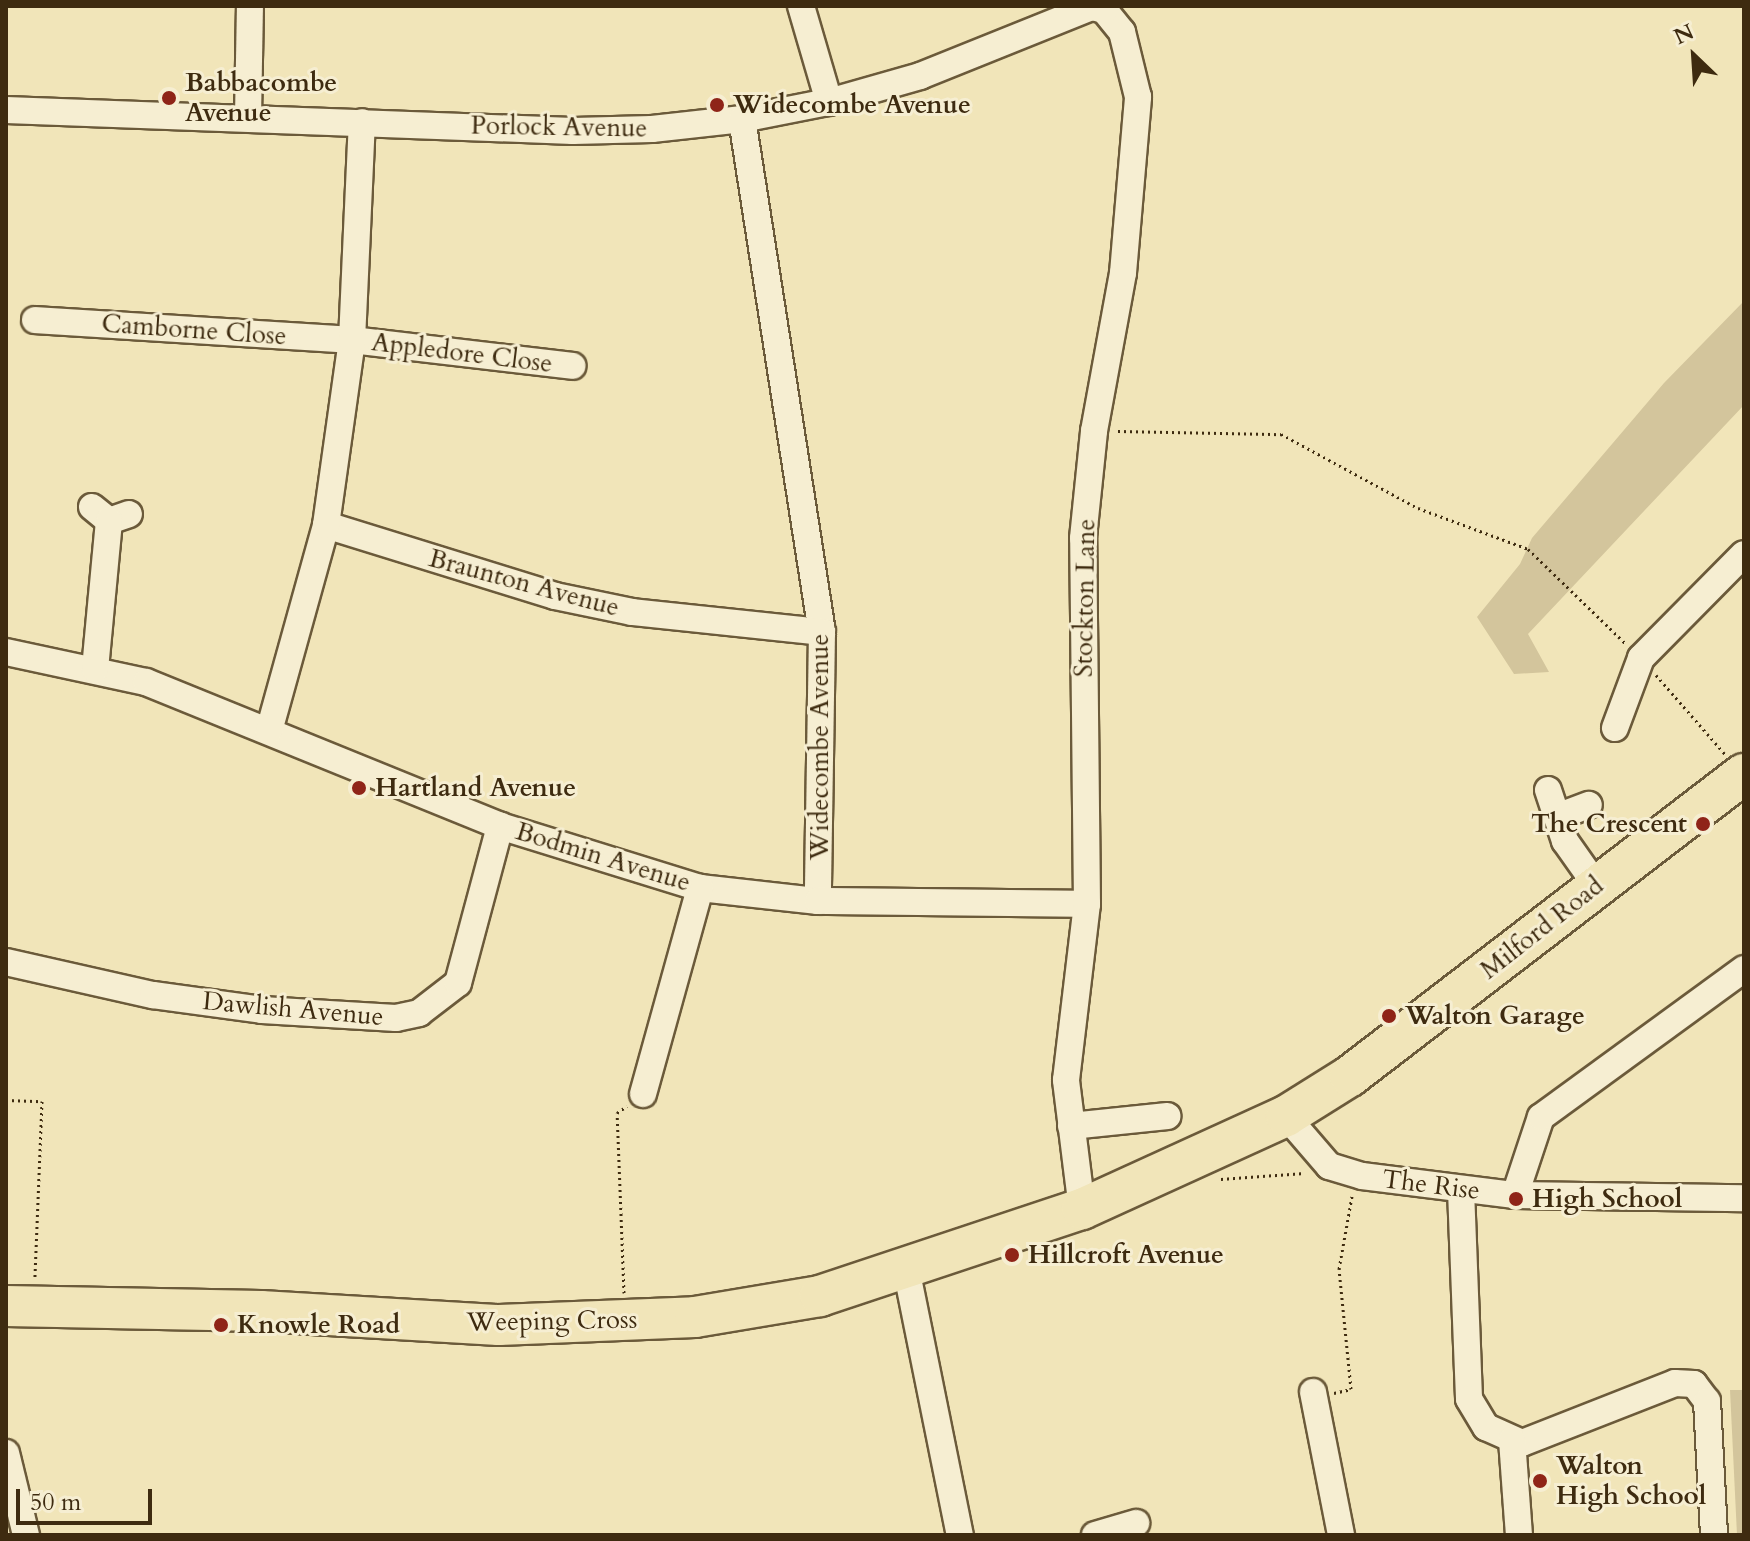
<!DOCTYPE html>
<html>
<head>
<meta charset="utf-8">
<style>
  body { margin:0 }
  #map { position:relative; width:1750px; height:1541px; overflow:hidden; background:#f1e5b9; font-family:Cardo,serif }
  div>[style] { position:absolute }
  .green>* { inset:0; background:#d3c59c }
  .path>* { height:3px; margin-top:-1.5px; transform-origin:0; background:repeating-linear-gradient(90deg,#3e2b10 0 2px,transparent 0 6px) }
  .roads { filter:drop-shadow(2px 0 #6b5a3a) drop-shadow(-2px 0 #6b5a3a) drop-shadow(0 2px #6b5a3a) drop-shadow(0 -2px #6b5a3a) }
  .minor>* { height:26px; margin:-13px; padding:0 13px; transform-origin:13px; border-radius:13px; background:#f6eed2 }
  .highway>* { height:40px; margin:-20px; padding:0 20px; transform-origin:20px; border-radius:20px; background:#f1e5b9 }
  .dots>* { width:22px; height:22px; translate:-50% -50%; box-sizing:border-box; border:4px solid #f6eed2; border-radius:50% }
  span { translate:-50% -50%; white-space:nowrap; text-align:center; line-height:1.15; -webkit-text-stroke:6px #f6eed2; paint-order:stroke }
  .poi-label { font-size:26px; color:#3e2b10; font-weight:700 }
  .left { translate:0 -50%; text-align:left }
  .right { translate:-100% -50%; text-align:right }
  .street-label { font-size:26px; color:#3e2b10 }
  .frame { position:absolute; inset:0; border:8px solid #3e2b10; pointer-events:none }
  .north { position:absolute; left:1654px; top:16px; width:80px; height:80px; -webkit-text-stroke:6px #f6eed2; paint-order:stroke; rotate:335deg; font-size:22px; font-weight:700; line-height:32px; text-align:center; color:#3e2b10 }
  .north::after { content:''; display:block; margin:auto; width:28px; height:36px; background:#3e2b10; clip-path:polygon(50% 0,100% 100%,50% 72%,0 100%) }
  .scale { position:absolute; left:16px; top:1489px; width:136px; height:36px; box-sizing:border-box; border:4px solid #3e2b10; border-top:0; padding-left:10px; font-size:24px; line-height:28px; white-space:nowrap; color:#3e2b10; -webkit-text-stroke:6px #f6eed2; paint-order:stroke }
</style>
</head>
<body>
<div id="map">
  <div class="green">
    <i style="clip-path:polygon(1744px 301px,1744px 405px,1528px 634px,1549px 672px,1514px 674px,1477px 617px,1520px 564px,1532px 538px,1664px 383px)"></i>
    <i style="clip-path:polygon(1730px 1390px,1744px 1390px,1744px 1535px,1737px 1535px)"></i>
  </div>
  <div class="path">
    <i style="left:1118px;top:431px;width:163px;rotate:1.1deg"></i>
    <i style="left:1281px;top:434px;width:156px;rotate:28.4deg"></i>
    <i style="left:1418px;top:508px;width:117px;rotate:20.4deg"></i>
    <i style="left:1528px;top:549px;width:136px;rotate:44.1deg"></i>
    <i style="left:1656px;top:675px;width:105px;rotate:48.9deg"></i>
    <i style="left:6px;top:1100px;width:36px;rotate:2deg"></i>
    <i style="left:42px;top:1101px;width:177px;rotate:92.3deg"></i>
    <i style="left:1221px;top:1179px;width:84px;rotate:-4.1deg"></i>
    <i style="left:624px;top:1293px;width:180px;rotate:-92.2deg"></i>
    <i style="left:617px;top:1113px;width:12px;rotate:-35deg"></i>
    <i style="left:1334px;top:1393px;width:17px;rotate:-13deg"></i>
    <i style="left:1351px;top:1389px;width:121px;rotate:-95.7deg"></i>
    <i style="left:1339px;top:1269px;width:74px;rotate:-79.9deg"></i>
  </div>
  <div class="roads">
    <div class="minor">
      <i style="left:801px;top:6px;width:100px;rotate:73.7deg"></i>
      <i style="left:6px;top:110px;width:567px;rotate:2.12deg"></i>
      <i style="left:573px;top:131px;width:79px;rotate:-1.5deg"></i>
      <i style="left:652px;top:129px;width:91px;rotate:-6.3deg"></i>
      <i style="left:742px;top:119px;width:89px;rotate:-11.1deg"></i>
      <i style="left:829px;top:102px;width:95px;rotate:-15.9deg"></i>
      <i style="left:920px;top:76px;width:185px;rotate:-21.9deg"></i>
      <i style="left:248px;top:118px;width:112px;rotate:-89deg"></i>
      <i style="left:742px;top:119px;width:519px;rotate:81.14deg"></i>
      <i style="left:822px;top:632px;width:269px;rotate:90.9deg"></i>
      <i style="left:35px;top:320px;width:318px;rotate:3.6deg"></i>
      <i style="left:352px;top:340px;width:222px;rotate:6.7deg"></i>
      <i style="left:92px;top:507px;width:22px;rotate:39deg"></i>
      <i style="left:109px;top:521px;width:21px;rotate:-19deg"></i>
      <i style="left:326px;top:525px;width:240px;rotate:17.2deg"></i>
      <i style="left:555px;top:596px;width:79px;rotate:11.7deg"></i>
      <i style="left:632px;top:612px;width:191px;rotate:6deg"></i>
      <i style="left:6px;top:652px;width:143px;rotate:12.1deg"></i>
      <i style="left:146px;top:682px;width:382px;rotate:22.1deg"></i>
      <i style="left:500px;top:826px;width:209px;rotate:17.2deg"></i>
      <i style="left:700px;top:888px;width:119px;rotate:6.3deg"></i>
      <i style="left:818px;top:901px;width:269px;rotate:0.6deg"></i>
      <i style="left:95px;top:669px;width:149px;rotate:-84.6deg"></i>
      <i style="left:1615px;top:728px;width:75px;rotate:-69.6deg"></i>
      <i style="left:1641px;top:658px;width:146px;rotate:-45.3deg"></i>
      <i style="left:269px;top:731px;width:214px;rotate:-74.5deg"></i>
      <i style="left:326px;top:525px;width:187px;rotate:-82deg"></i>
      <i style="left:352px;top:340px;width:218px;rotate:-87.4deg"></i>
      <i style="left:1548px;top:790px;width:54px;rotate:71.6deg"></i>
      <i style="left:1565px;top:841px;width:54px;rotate:54.8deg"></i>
      <i style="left:1557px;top:817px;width:34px;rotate:-21deg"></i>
      <i style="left:6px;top:962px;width:151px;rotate:12.7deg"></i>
      <i style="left:153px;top:995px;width:110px;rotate:7.8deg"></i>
      <i style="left:262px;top:1010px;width:134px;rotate:3.4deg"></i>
      <i style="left:396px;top:1018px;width:24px;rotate:-12deg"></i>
      <i style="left:419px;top:1013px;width:49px;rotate:-37.6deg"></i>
      <i style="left:458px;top:983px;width:163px;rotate:-75deg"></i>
      <i style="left:643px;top:1094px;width:214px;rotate:-74.5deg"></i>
      <i style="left:1286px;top:1116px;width:66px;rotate:49.3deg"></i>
      <i style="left:1329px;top:1166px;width:34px;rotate:17deg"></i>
      <i style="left:1362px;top:1176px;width:154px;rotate:7.1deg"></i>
      <i style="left:1515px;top:1195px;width:229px;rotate:0.8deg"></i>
      <i style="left:1071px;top:1126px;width:97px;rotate:-5.9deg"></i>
      <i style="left:1461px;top:1190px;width:209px;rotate:87.8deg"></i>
      <i style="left:1469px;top:1399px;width:33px;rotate:59deg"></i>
      <i style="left:1486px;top:1427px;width:39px;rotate:24deg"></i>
      <i style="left:1522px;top:1443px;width:164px;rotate:-21.4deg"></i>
      <i style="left:1675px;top:1383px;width:19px;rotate:3deg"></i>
      <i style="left:1694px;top:1384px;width:21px;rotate:53deg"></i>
      <i style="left:1707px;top:1401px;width:134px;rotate:87deg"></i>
      <i style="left:1515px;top:1195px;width:82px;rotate:-71.6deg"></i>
      <i style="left:1541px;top:1117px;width:251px;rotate:-36.1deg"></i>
      <i style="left:1082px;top:1209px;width:130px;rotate:-97.1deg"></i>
      <i style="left:1066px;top:1080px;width:177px;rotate:-83.2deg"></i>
      <i style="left:1087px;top:904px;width:366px;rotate:-90.6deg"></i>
      <i style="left:1083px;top:538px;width:108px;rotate:-84.1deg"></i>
      <i style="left:1094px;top:431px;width:161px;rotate:-79.6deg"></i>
      <i style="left:1123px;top:273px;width:177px;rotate:-85.1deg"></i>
      <i style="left:1138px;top:97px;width:67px;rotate:-103.8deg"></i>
      <i style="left:1122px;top:32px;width:28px;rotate:-129deg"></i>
      <i style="left:1104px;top:10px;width:12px;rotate:-166deg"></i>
      <i style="left:906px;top:1268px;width:272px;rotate:78.6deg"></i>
      <i style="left:1313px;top:1392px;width:146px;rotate:78.9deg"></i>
      <i style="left:1512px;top:1440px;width:95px;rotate:85.8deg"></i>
      <i style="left:6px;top:1453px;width:84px;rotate:76.3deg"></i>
      <i style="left:1095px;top:1535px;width:43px;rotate:-16.3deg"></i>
    </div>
    <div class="highway">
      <i style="left:6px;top:1306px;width:255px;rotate:1.1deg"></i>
      <i style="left:261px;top:1311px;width:238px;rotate:3.4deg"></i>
      <i style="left:499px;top:1325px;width:196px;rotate:-2.3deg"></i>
      <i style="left:695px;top:1317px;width:127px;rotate:-9.5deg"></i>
      <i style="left:820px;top:1296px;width:276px;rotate:-18.4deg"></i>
      <i style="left:1082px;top:1209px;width:224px;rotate:-24.5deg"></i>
      <i style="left:1286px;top:1116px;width:75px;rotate:-32deg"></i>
      <i style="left:1350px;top:1076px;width:496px;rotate:-37.5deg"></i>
    </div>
  </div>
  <div class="dots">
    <i style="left:169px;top:98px;background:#8f2418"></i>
    <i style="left:717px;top:105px;background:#8f2418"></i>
    <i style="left:359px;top:788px;background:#8f2418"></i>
    <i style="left:1703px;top:824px;background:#8f2418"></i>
    <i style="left:1389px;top:1016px;background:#8f2418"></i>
    <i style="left:1516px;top:1199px;background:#8f2418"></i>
    <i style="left:1012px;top:1255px;background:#8f2418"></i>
    <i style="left:221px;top:1325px;background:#8f2418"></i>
    <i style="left:1540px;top:1481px;background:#8f2418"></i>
  </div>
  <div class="poi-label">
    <span class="left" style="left:185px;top:98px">Babbacombe<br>Avenue</span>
    <span class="left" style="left:733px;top:105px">Widecombe Avenue</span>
    <span class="left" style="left:375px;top:788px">Hartland Avenue</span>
    <span class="right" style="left:1687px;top:824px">The Crescent</span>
    <span class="left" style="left:1405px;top:1016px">Walton Garage</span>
    <span class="left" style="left:1532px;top:1199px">High School</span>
    <span class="left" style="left:1028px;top:1255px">Hillcroft Avenue</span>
    <span class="left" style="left:237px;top:1325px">Knowle Road</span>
    <span class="left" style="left:1556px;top:1481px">Walton<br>High School</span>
  </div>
  <div class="street-label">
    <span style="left:559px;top:127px;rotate:1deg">Porlock Avenue</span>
    <span style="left:194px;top:330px;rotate:4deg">Camborne Close</span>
    <span style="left:462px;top:353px;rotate:7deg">Appledore Close</span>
    <span style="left:524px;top:583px;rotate:15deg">Braunton Avenue</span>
    <span style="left:1085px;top:598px;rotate:-89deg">Stockton Lane</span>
    <span style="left:820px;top:747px;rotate:-90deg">Widecombe Avenue</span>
    <span style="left:603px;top:857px;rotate:17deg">Bodmin Avenue</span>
    <span style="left:1542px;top:928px;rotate:-38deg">Milford Road</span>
    <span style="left:293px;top:1009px;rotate:5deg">Dawlish Avenue</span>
    <span style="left:1431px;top:1185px;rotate:7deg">The Rise</span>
    <span style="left:552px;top:1321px;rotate:-1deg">Weeping Cross</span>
  </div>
  <div class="frame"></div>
  <div class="north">N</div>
  <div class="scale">50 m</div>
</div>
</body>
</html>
